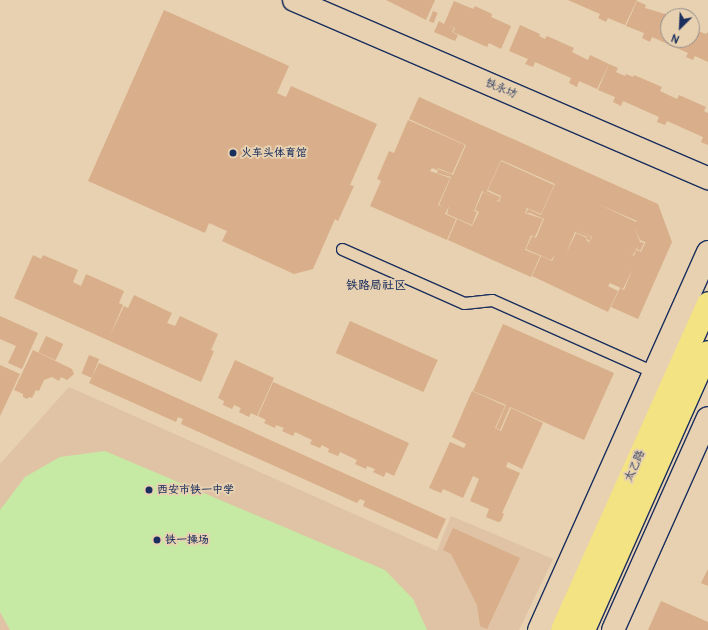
<!DOCTYPE html>
<html>
<head>
<meta charset="utf-8">
<style>
  body { margin:0 }
  #map { position:relative; width:708px; height:630px; overflow:hidden; background:#e7d1b0; font-family:Pangolin,"LXGW WenKai TC",sans-serif }
  div>[style] { position:absolute }
  .built>* { inset:0; background:#dfc3a4 }
  .green>* { inset:0; background:#c6eaa4 }
  .building>* { inset:0; background:#d9ae8a; transform-origin:0 0 }
  .roads { filter:drop-shadow(1px 0 #1b2f5e) drop-shadow(-1px 0 #1b2f5e) drop-shadow(0 1px #1b2f5e) drop-shadow(0 -1px #1b2f5e) }
  .lane>* { height:11px; margin:-5.5px; padding:0 5.5px; transform-origin:5.5px; border-radius:5.5px; background:#e7d1b0 }
  .street>* { height:22px; margin:-11px; padding:0 11px; transform-origin:11px; border-radius:11px; background:#e7d1b0 }
  .secondary>* { height:22px; margin:-11px; padding:0 11px; transform-origin:11px; border-radius:11px; background:#e7d1b0 }
  .primary>* { height:22px; margin:-11px; padding:0 11px; transform-origin:11px; border-radius:11px; background:#f4e382 }
  .dots>* { width:11px; height:11px; translate:-50% -50%; box-sizing:border-box; border:2px solid #e7d1b0; border-radius:50% }
  span { translate:-50% -50%; white-space:nowrap; text-align:center; line-height:1.15; -webkit-text-stroke:4px #e7d1b0; paint-order:stroke }
  .street-label { font-size:11px; color:#1b2f5e }
  .poi-label { font-size:11px; color:#1b2f5e; font-weight:700 }
  .left { translate:0 -50%; text-align:left }
  .neighbourhood-label { font-size:12px; color:#1b2f5e; font-weight:700 }
  .north { position:absolute; left:660px; top:8px; width:40px; height:40px; box-sizing:border-box; background:#e7d1b0; border:1px solid #95908f; border-radius:50%; rotate:204deg; font-size:11px; font-weight:700; line-height:16px; text-align:center; color:#1b2f5e }
  .north::after { content:''; display:block; margin:auto; width:14px; height:18px; background:#1b2f5e; clip-path:polygon(50% 0,100% 100%,50% 72%,0 100%) }
</style>
</head>
<body>
<div id="map">
  <div class="built">
    <i style="clip-path:polygon(69px 387px,437px 551px,451px 516px,553px 559px,519px 630px,0 630px,0 464px)"></i>
  </div>
  <div class="green">
    <i style="clip-path:polygon(105px 451px,385px 570px,413px 599px,427px 630px,10px 630px,0 612px,0 510px,25px 477px,60px 457px)"></i>
  </div>
  <div class="building">
    <i style="clip-path:polygon(386px 0,435px 0,426px 20px)"></i>
    <i style="clip-path:polygon(568px 0,637px 0,625px 25px,608px 18px,606px 22px,598px 18px,600px 14px)"></i>
    <i style="clip-path:polygon(454px 1px,473px 9px,475px 6px,492px 14px,491px 17px,511px 26px,501px 49px,489px 43px,487px 47px,453px 32px,455px 28px,447px 25px,454px 28px,452px 32px,458px 35px,455px 41px,434px 32px,439px 21px,444px 24px)"></i>
    <i style="clip-path:polygon(637px 1px,646px 5px,645px 8px,672px 16px,668px 16px,668px 40px,692px 40px,692px 29px,706px 34px,708px 32px,708px 62px,695px 56px,693px 60px,686px 57px,688px 53px,652px 37px,650px 42px,642px 38px,644px 33px,626px 26px)"></i>
    <i style="clip-path:polygon(164px 10px,289px 66px,277px 93px,286px 97px,291px 86px,377px 124px,350px 185px,354px 186px,338px 221px,335px 219px,313px 269px,294px 274px,222px 241px,227px 231px,209px 223px,205px 233px,88px 181px)"></i>
    <i style="left:433px;top:11px;width:5px;height:11px;rotate:22deg"></i>
    <i style="clip-path:polygon(520px 25px,540px 34px,539px 36px,545px 39px,547px 36px,574px 48px,572px 52px,588px 60px,590px 55px,609px 64px,597px 89px,579px 81px,577px 87px,569px 83px,571px 78px,535px 62px,533px 67px,525px 64px,528px 59px,509px 51px)"></i>
    <i style="clip-path:polygon(609px 64px,618px 68px,616px 72px,625px 76px,626px 74px,633px 77px,634px 75px,662px 87px,660px 91px,677px 99px,679px 95px,706px 107px,704px 111px,708px 113px,708px 145px,701px 142px,703px 137px,667px 121px,665px 125px,657px 122px,659px 117px,623px 101px,621px 106px,613px 102px,615px 97px,598px 90px)"></i>
    <i style="clip-path:polygon(evenodd,419px 97px,658px 204px,672px 242px,638px 319px,611px 307px,620px 288px,624px 290px,633px 268px,623px 289px,610px 283px,608px 286px,618px 291px,608px 312px,532px 276px,541px 256px,552px 261px,555px 255px,551px 260px,526px 249px,532px 236px,536px 238px,544px 219px,530px 213px,526px 213px,528px 209px,541px 215px,555px 184px,501px 160px,487px 191px,500px 197px,498px 201px,495px 200px,499px 202px,501px 196px,488px 190px,501px 161px,554px 185px,541px 214px,527px 208px,525px 213px,543px 219px,535px 237px,531px 235px,525px 250px,540px 256px,531px 277px,448px 240px,457px 219px,472px 226px,479px 212px,475px 210px,483px 192px,496px 198px,482px 191px,474px 211px,477px 212px,472px 225px,447px 214px,449px 206px,445px 214px,456px 219px,447px 240px,370px 206px,381px 181px,377px 179px,389px 151px,394px 153px,408px 120px,465px 145px,452px 174px,438px 168px,437px 170px,432px 168px,430px 171px,450px 178px,438px 205px,444px 208px,439px 205px,451px 177px,437px 173px,438px 169px,453px 175px,466px 145px,409px 119px,419px 97px,598px 204px,637px 221px,636px 222px,598px 204px,419px 97px,634px 226px,640px 240px,645px 242px,646px 241px,641px 252px,636px 250px,634px 256px,629px 253px,633px 255px,638px 246px,637px 249px,640px 251px,644px 243px,640px 242px,634px 226px,419px 97px,576px 229px,592px 237px,588px 245px,589px 242px,586px 240px,587px 238px,576px 233px,566px 254px,575px 232px,587px 237px,587px 239px,590px 241px,591px 237px,576px 229px)"></i>
    <i style="clip-path:polygon(33px 255px,41px 259px,43px 255px,78px 270px,73px 282px,81px 286px,86px 274px,124px 291px,119px 303px,123px 305px,109px 338px,124px 306px,128px 308px,134px 295px,172px 313px,167px 323px,175px 326px,180px 316px,218px 334px,211px 350px,214px 351px,201px 382px,14px 298px)"></i>
    <i style="clip-path:polygon(0 316px,38px 333px,22px 369px,8px 363px,16px 346px,0 339px)"></i>
    <i style="left:350px;top:321px;width:96px;height:35px;rotate:24deg"></i>
    <i style="clip-path:polygon(503px 324px,614px 373px,584px 440px,510px 407px,500px 430px,496px 428px,506px 405px,473px 391px)"></i>
    <i style="left:46px;top:336px;width:19px;height:18px;rotate:25deg"></i>
    <i style="clip-path:polygon(33px 350px,72px 369px,74px 374px,67px 380px,61px 377px,59px 381px,52px 377px,44px 380px,39px 391px,36px 390px,32px 398px,29px 397px,27px 399px,23px 397px,23px 394px,14px 390px)"></i>
    <i style="left:89px;top:355px;width:11px;height:20px;rotate:22deg"></i>
    <i style="clip-path:polygon(235px 360px,274px 378px,257px 416px,251px 413px,249px 417px,239px 412px,241px 408px,234px 405px,232px 409px,223px 405px,224px 401px,218px 398px)"></i>
    <i style="clip-path:polygon(99px 363px,446px 519px,437px 539px,363px 506px,365px 501px,360px 499px,357px 503px,181px 424px,183px 419px,178px 417px,176px 422px,89px 383px)"></i>
    <i style="clip-path:polygon(0 365px,20px 374px,0 416px)"></i>
    <i style="clip-path:polygon(273px 382px,409px 443px,394px 476px,386px 472px,384px 477px,373px 472px,375px 469px,367px 466px,366px 469px,355px 464px,357px 460px,340px 452px,338px 456px,328px 452px,329px 449px,322px 445px,320px 448px,310px 444px,312px 440px,295px 432px,293px 436px,282px 431px,284px 428px,276px 425px,275px 428px,264px 423px,266px 420px,258px 416px)"></i>
    <i style="clip-path:polygon(472px 391px,505px 406px,495px 428px,501px 431px,511px 408px,543px 423px,522px 469px,508px 462px,506px 467px,520px 473px,502px 513px,504px 514px,501px 521px,498px 522px,486px 517px,489px 509px,470px 501px,479px 479px,473px 476px,463px 498px,443px 489px,441px 493px,429px 488px,450px 442px,464px 448px,466px 444px,452px 437px)"></i>
    <i style="clip-path:polygon(453px 528px,520px 558px,487px 629px,480px 626px,477px 605px,451px 554px,443px 550px)"></i>
    <i style="clip-path:polygon(708px 569px,708px 586px,701px 583px)"></i>
    <i style="clip-path:polygon(661px 601px,708px 622px,708px 630px,648px 630px)"></i>
  </div>
  <div class="roads">
    <div class="lane">
      <i style="left:342px;top:249px;width:133px;rotate:23.9deg"></i>
      <i style="left:464px;top:303px;width:28px;rotate:-6deg"></i>
      <i style="left:492px;top:300px;width:177px;rotate:24deg"></i>
    </div>
    <div class="street">
      <i style="left:294px;top:0;width:451px;rotate:23.3deg"></i>
    </div>
    <div class="secondary">
      <i style="left:539px;top:630px;width:414px;rotate:-65.9deg"></i>
      <i style="left:613px;top:630px;width:232px;rotate:-65.9deg"></i>
    </div>
    <div class="primary">
      <i style="left:562px;top:630px;width:358px;rotate:-65.9deg"></i>
      <i style="left:584px;top:630px;width:304px;rotate:-66deg"></i>
    </div>
  </div>
  <div class="dots">
    <i style="left:233px;top:153px;background:#1b2f5e"></i>
    <i style="left:149px;top:490px;background:#1b2f5e"></i>
    <i style="left:157px;top:540px;background:#1b2f5e"></i>
  </div>
  <div class="street-label">
    <span style="left:501px;top:89px;rotate:23deg">铁永坊</span>
    <span style="left:635px;top:466px;rotate:-66deg">太乙路</span>
  </div>
  <div class="poi-label">
    <span class="left" style="left:241px;top:153px">火车头体育馆</span>
    <span class="left" style="left:157px;top:490px">西安市铁一中学</span>
    <span class="left" style="left:165px;top:540px">铁一操场</span>
  </div>
  <div class="neighbourhood-label">
    <span style="left:376px;top:286px">铁路局社区</span>
  </div>
  <div class="north">N</div>
</div>
</body>
</html>
